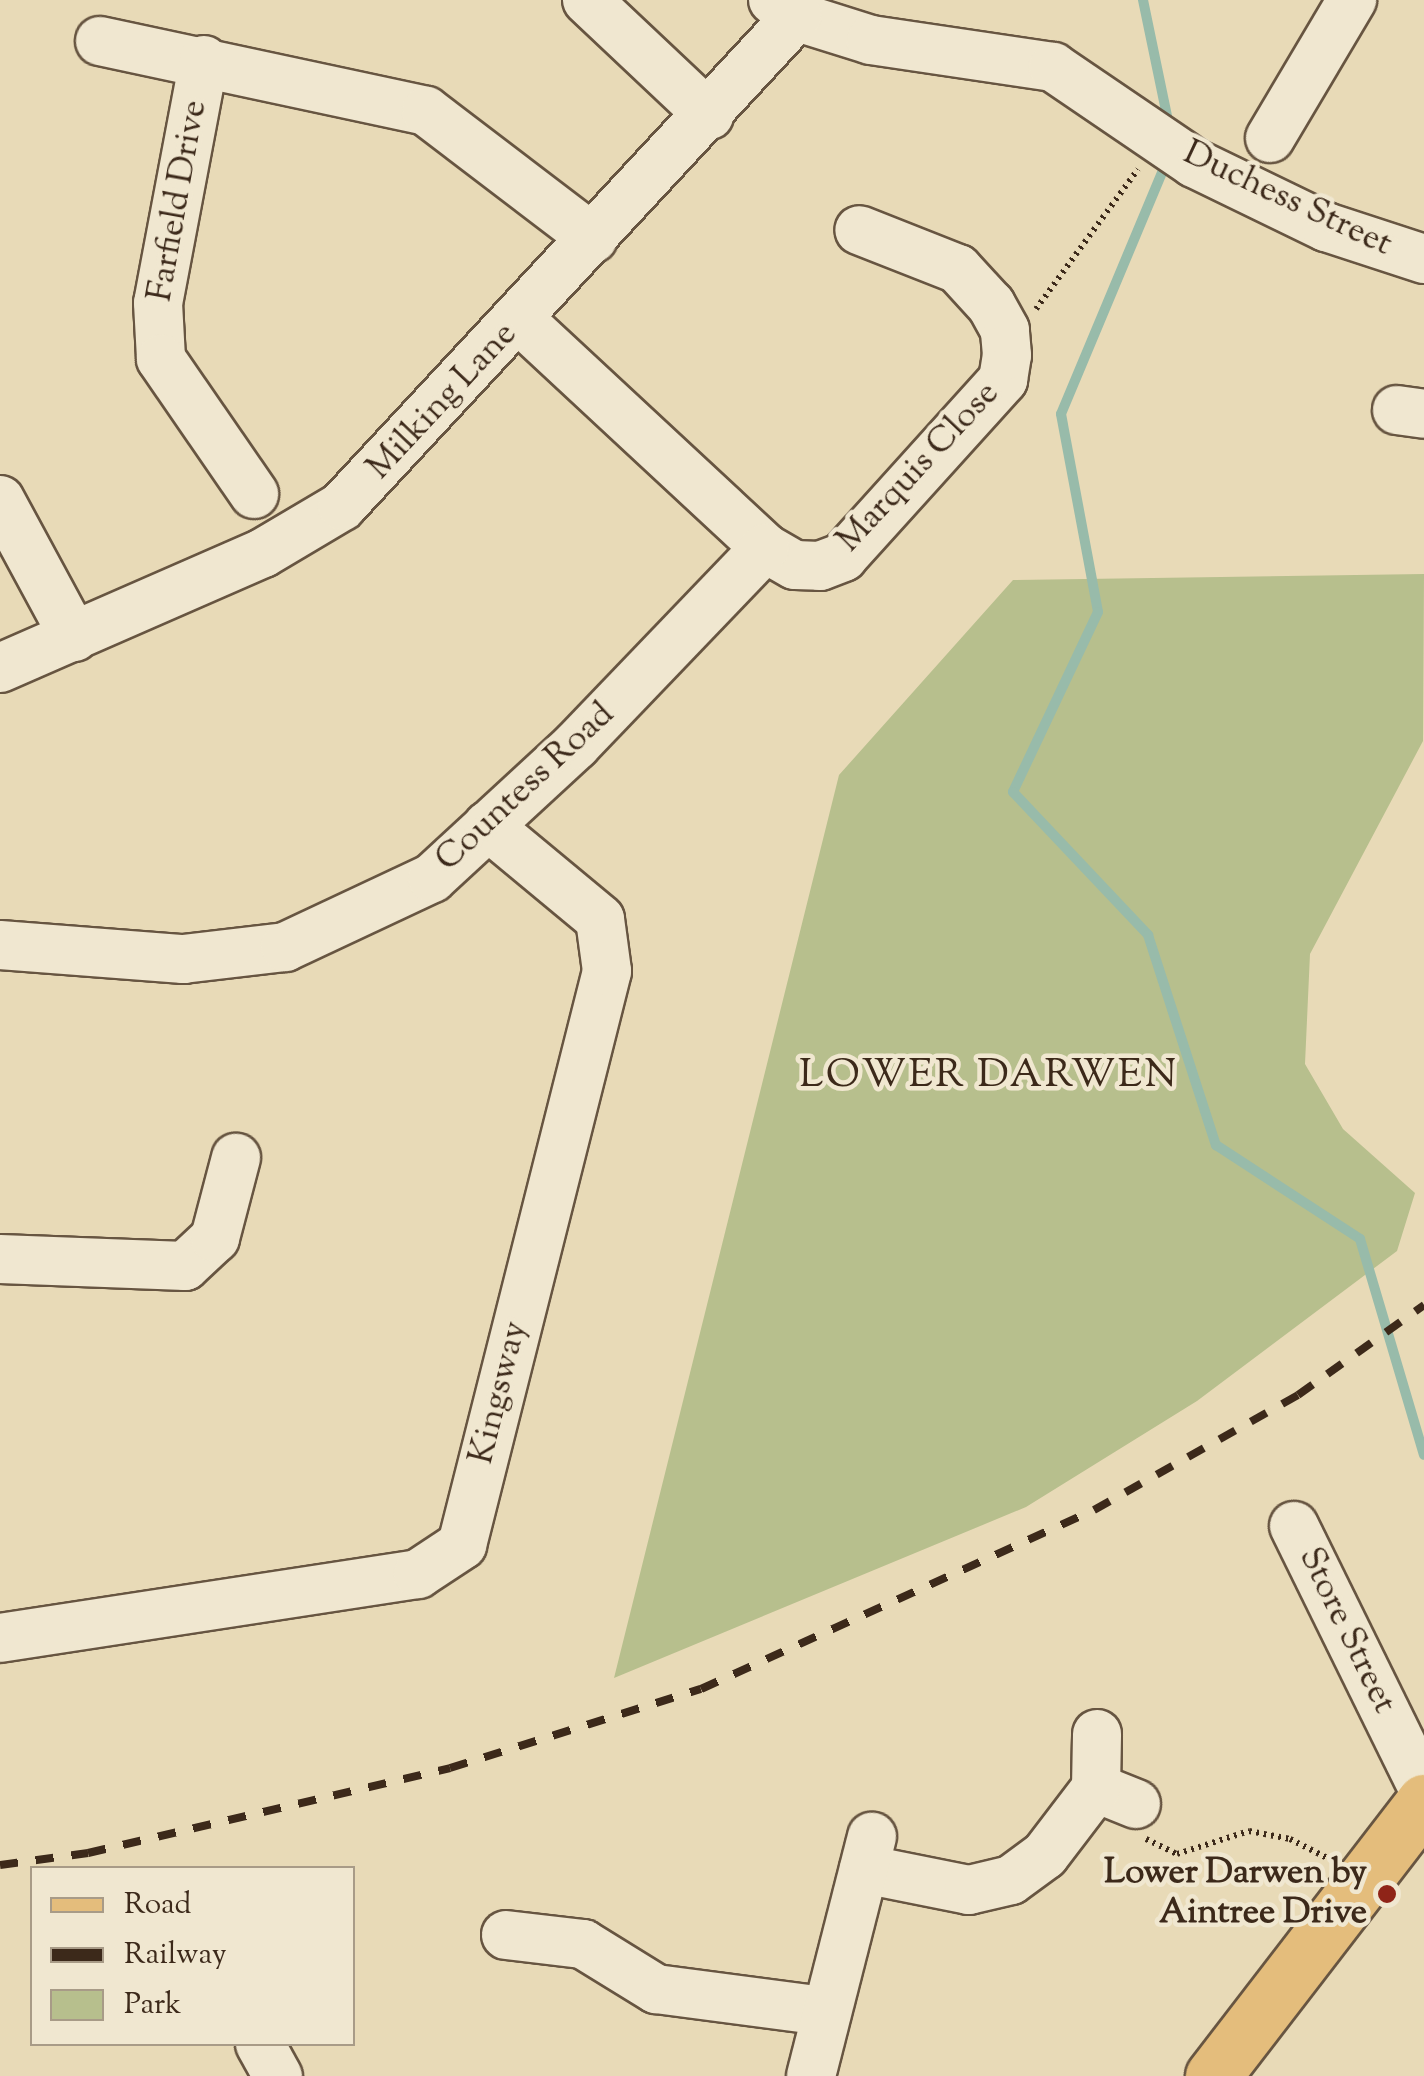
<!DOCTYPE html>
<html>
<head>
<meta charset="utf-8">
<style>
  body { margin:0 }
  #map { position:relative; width:1424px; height:2076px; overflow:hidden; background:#e8dab7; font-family:"Sorts Mill Goudy",serif }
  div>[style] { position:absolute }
  .green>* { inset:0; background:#b7bf8d }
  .stream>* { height:10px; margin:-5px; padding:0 5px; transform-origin:5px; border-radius:5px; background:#98bbaa }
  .path>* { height:6px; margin-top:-3px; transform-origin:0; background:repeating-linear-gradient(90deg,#3c291a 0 2.5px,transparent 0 7.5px) }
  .roads { filter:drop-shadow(2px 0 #675541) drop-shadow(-2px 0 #675541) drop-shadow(0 2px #675541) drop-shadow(0 -2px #675541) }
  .minor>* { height:48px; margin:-24px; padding:0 24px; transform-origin:24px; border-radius:24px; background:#f0e7d0 }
  .major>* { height:55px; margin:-27.5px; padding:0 27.5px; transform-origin:27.5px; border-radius:27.5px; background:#e4bd7c }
  .rail>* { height:8px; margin-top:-4px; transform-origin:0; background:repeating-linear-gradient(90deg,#3c291a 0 18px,transparent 0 36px) }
  .dots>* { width:28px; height:28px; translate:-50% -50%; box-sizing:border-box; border:5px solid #f0e7d0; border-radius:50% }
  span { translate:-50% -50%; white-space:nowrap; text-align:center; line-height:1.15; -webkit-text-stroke:9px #f0e7d0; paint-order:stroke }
  .street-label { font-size:35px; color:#3c291a }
  .poi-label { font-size:35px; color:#3c291a; font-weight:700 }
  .right { translate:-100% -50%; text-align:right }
  .quarter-label { font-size:40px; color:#3c291a; letter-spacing:2.5px }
  .legend { position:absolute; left:30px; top:1866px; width:325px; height:180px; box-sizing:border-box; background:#f0e7d0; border:2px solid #a89b87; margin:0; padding:12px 18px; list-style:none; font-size:30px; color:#3c291a }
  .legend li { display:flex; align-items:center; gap:20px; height:50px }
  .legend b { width:50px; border:2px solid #a89b87 }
</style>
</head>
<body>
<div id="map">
  <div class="green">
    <i style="clip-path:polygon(1424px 574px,1423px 741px,1310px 954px,1305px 1064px,1343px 1129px,1415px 1193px,1397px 1251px,1197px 1401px,1026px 1507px,614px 1678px,839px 775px,1013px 580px)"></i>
  </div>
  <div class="stream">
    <i style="left:1143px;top:0;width:129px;rotate:78.3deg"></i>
    <i style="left:1166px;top:163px;width:272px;rotate:112.7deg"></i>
    <i style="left:1061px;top:414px;width:201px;rotate:79.4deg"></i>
    <i style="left:1098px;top:612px;width:199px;rotate:115.3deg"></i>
    <i style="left:1013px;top:792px;width:197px;rotate:46.6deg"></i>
    <i style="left:1148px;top:935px;width:221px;rotate:72.1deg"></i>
    <i style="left:1216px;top:1145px;width:172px;rotate:33.1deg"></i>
    <i style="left:1360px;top:1239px;width:225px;rotate:73.5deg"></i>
  </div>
  <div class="path">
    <i style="left:1036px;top:309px;width:173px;rotate:-53.9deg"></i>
    <i style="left:1146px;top:1839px;width:34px;rotate:26deg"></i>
    <i style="left:1177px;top:1854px;width:76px;rotate:-17.7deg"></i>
    <i style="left:1249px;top:1831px;width:42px;rotate:11deg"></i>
    <i style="left:1290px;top:1839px;width:44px;rotate:27.1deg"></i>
  </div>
  <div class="roads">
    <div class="minor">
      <i style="left:587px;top:0;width:168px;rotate:43.3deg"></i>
      <i style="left:773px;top:0;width:33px;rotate:33deg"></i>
      <i style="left:801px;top:18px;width:73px;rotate:17.4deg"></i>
      <i style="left:871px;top:40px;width:184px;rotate:8.4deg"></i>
      <i style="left:1053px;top:67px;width:171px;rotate:34.2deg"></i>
      <i style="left:1194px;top:163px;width:147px;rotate:25.9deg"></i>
      <i style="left:1326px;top:227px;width:103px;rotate:18.1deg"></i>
      <i style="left:100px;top:41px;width:333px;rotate:12.1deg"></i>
      <i style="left:426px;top:111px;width:210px;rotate:37.3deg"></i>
      <i style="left:204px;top:60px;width:247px;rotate:100.7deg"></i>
      <i style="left:158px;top:303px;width:56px;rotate:86.9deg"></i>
      <i style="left:161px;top:359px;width:164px;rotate:55.4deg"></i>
      <i style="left:1270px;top:138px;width:161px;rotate:-59.3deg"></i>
      <i style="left:520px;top:320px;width:335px;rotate:42.9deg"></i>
      <i style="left:765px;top:548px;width:34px;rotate:30deg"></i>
      <i style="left:795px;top:565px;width:25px;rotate:2deg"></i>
      <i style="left:820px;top:566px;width:25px;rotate:-21deg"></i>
      <i style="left:843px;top:557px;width:239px;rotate:-47.9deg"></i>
      <i style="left:1003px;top:380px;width:25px;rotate:-81deg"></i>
      <i style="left:1007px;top:355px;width:25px;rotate:-95deg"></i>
      <i style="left:1005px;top:330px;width:29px;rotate:-119deg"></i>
      <i style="left:991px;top:305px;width:49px;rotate:-132.5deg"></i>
      <i style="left:958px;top:269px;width:106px;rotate:-158.5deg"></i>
      <i style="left:1397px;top:410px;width:27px;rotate:8deg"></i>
      <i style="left:0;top:500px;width:156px;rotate:61.6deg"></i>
      <i style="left:0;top:668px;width:287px;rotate:-23.6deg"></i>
      <i style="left:263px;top:553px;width:92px;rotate:-30.7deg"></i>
      <i style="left:342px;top:506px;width:669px;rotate:-47.12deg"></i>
      <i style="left:0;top:945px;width:184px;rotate:4.4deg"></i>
      <i style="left:183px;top:959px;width:103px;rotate:-6.7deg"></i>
      <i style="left:285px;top:947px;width:162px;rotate:-25.1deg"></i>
      <i style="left:432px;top:878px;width:196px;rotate:-42.7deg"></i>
      <i style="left:576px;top:745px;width:273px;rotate:-46.2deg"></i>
      <i style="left:0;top:1259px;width:185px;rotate:2.2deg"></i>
      <i style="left:185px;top:1266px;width:41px;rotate:-43deg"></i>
      <i style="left:215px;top:1238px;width:83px;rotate:-75.3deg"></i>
      <i style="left:1294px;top:1526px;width:294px;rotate:63.8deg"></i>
      <i style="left:0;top:1638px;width:423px;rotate:-8.7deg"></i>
      <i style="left:418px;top:1574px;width:53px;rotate:-33.4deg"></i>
      <i style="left:462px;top:1545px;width:592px;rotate:-75.82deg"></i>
      <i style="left:607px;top:971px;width:52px;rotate:-97.7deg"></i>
      <i style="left:600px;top:919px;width:146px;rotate:-140.3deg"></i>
      <i style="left:1096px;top:1788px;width:43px;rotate:21.8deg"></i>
      <i style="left:864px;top:1869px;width:107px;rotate:11.3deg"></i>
      <i style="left:969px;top:1890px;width:43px;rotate:-13.4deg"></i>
      <i style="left:1011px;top:1880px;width:42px;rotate:-36.3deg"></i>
      <i style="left:1045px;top:1855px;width:84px;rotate:-52.7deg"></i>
      <i style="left:1096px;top:1788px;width:54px;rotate:-88.9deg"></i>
      <i style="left:506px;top:1935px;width:78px;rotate:6.7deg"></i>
      <i style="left:583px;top:1944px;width:86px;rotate:31.7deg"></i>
      <i style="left:656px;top:1989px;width:169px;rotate:7.5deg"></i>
      <i style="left:260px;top:2044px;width:37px;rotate:61deg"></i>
      <i style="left:811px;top:2076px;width:247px;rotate:-75.7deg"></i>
    </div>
    <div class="major">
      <i style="left:1213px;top:2076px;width:346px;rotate:-52.4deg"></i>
    </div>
  </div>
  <div class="rail">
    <i style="left:0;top:1865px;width:89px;rotate:-7.8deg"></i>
    <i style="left:88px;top:1853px;width:372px;rotate:-13.2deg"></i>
    <i style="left:450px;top:1768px;width:263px;rotate:-17.5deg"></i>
    <i style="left:701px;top:1689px;width:432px;rotate:-24.5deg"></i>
    <i style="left:1094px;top:1510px;width:234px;rotate:-29.4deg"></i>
    <i style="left:1298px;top:1395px;width:155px;rotate:-35.5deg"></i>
  </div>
  <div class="dots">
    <i style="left:1387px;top:1894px;background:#8f2418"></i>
  </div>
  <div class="street-label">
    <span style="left:1287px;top:200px;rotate:25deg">Duchess Street</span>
    <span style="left:179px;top:201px;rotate:-80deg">Farfield Drive</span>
    <span style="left:443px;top:402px;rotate:-47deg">Milking Lane</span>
    <span style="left:919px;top:468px;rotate:-47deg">Marquis Close</span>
    <span style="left:526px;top:788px;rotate:-43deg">Countess Road</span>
    <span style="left:500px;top:1393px;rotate:-76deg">Kingsway</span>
    <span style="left:1346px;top:1631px;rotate:64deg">Store Street</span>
  </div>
  <div class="poi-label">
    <span class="right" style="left:1367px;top:1894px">Lower Darwen by<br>Aintree Drive</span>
  </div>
  <div class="quarter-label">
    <span style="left:989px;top:1077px">LOWER DARWEN</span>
  </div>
  <ul class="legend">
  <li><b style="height:12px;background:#e4bd7c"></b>Road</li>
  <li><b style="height:12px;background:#3c291a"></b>Railway</li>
  <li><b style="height:28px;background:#b7bf8d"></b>Park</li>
  </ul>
</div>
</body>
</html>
